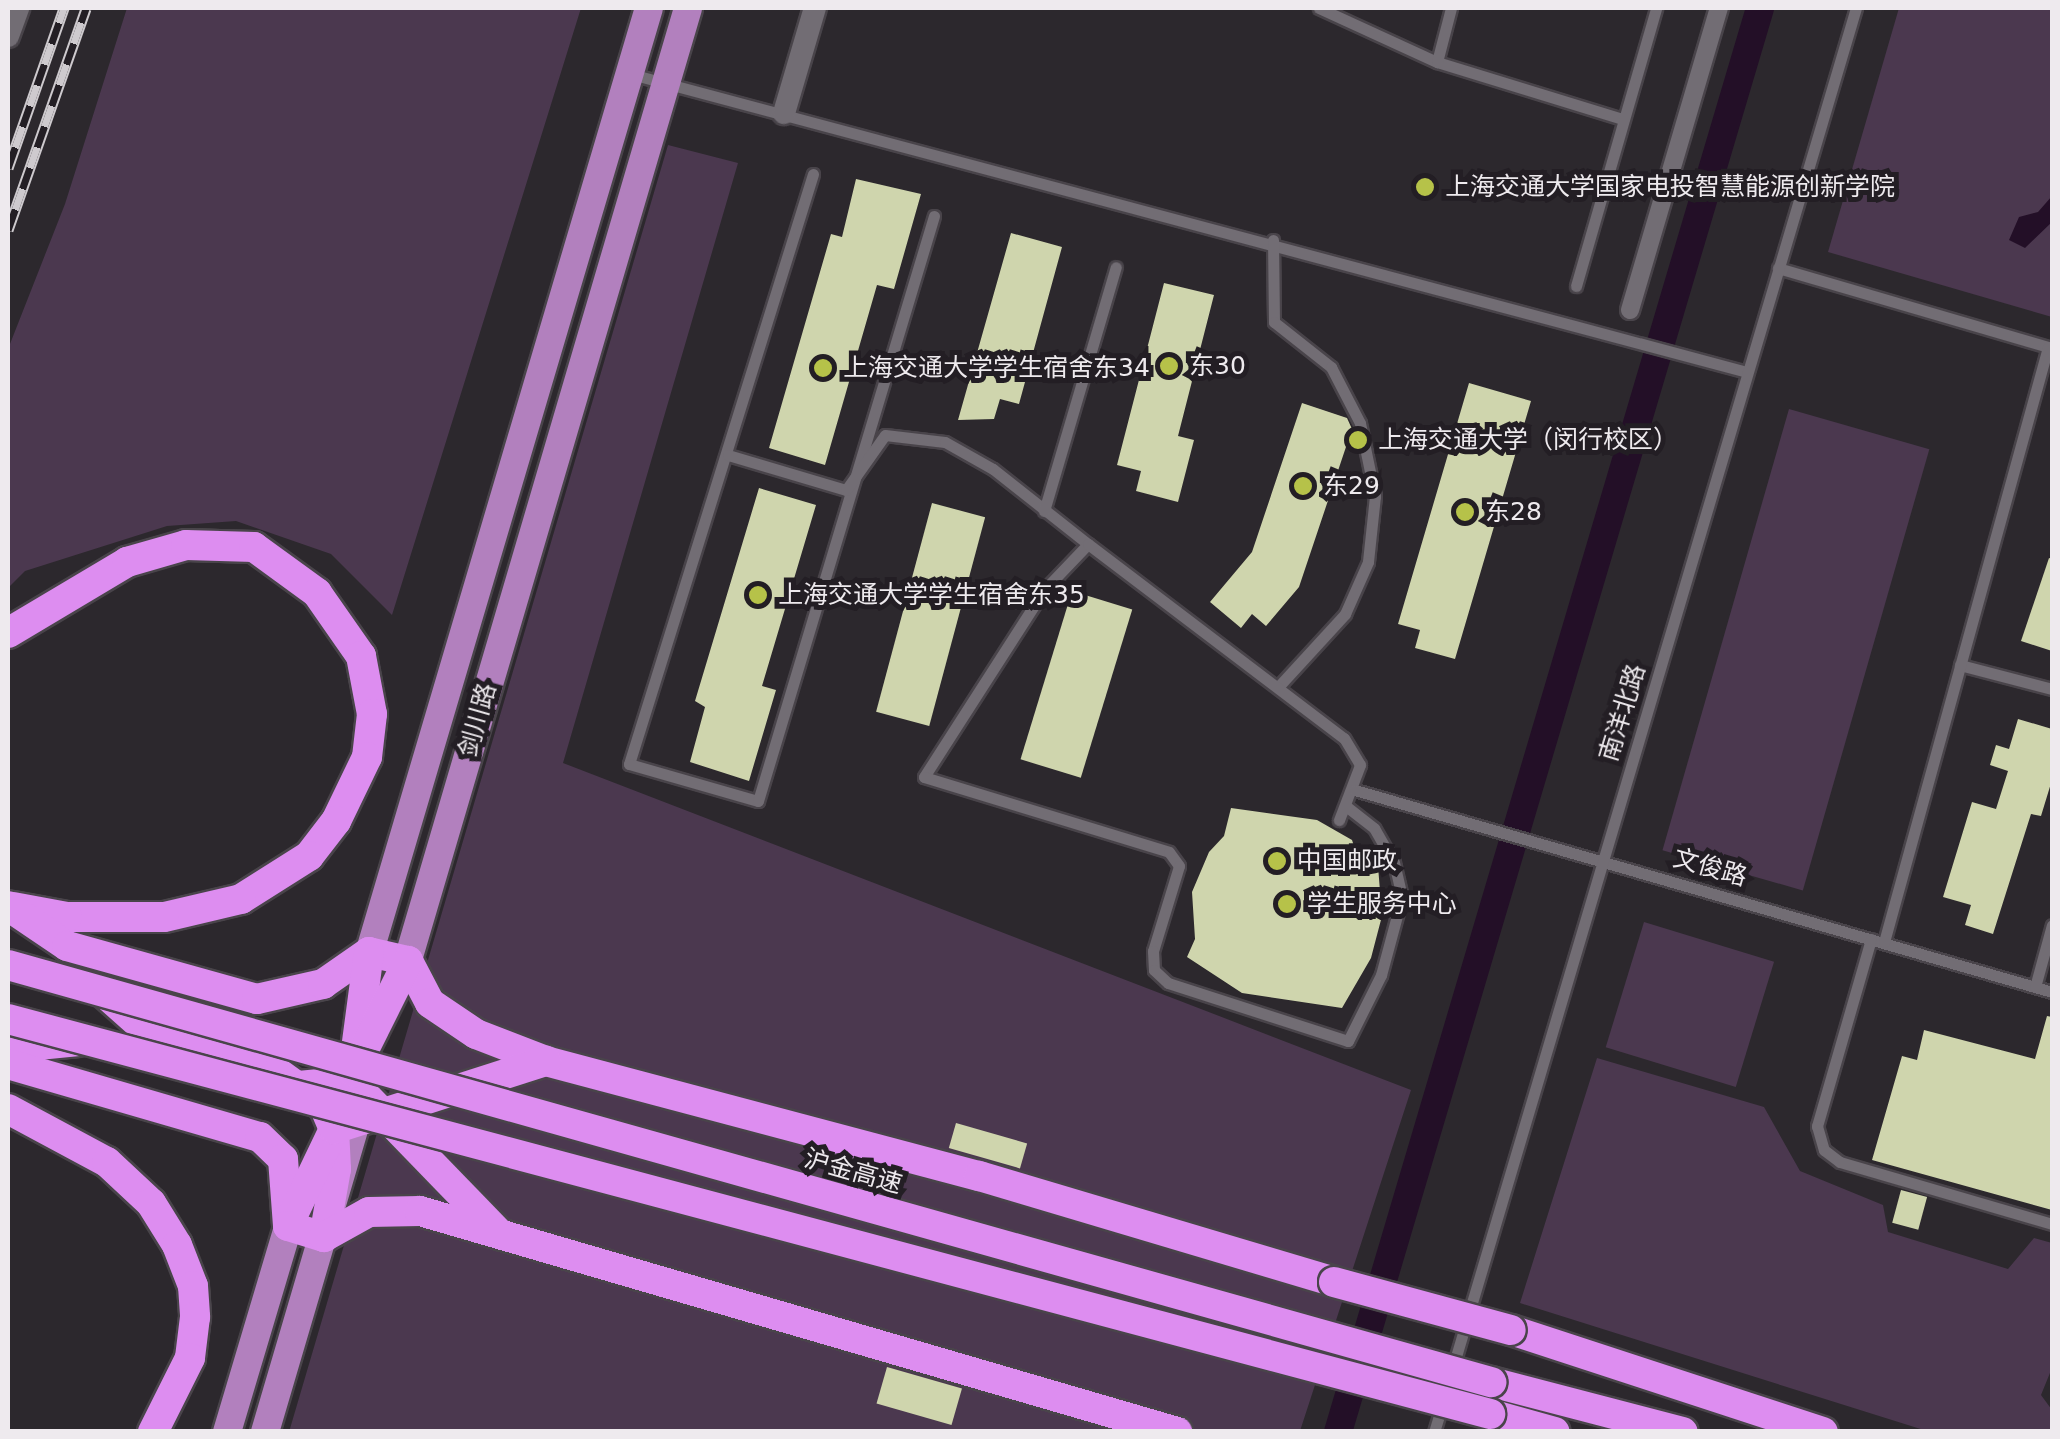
<!DOCTYPE html>
<html>
<head>
<meta charset="utf-8">
<style>
  body { margin:0 }
  #map { position:relative; width:2060px; height:1439px; overflow:hidden; background:#2c282d; font-family:"DejaVu Sans","Noto Sans SC",sans-serif }
  div>[style] { position:absolute }
  .green>* { inset:0; background:#4b384f; transform-origin:0 0 }
  .water>* { inset:0; background:#230f27 }
  .canal>* { height:28px; margin:-14px; padding:0 14px; transform-origin:14px; border-radius:14px; background:#230f27 }
  .building>* { inset:0; background:#cfd5ad; transform-origin:0 0 }
  .roads { filter:drop-shadow(2px 0 #49444a) drop-shadow(-2px 0 #49444a) drop-shadow(0 2px #49444a) drop-shadow(0 -2px #49444a) }
  .service>* { height:11px; margin:-5.5px; padding:0 5.5px; transform-origin:5.5px; border-radius:5.5px; background:#726d74 }
  .pedestrian>* { height:18px; margin:-9px; padding:0 9px; transform-origin:9px; border-radius:9px; background:#726d74 }
  .minor>* { height:22px; margin:-11px; padding:0 11px; transform-origin:11px; border-radius:11px; background:#726d74 }
  .primary>* { height:28px; margin:-14px; padding:0 14px; transform-origin:14px; border-radius:14px; background:#b280be }
  .motorway>* { height:30px; margin:-15px; padding:0 15px; transform-origin:15px; border-radius:15px; background:#dd8df0 }
  .rail>* { height:11px; margin-top:-5.5px; transform-origin:0; background:repeating-linear-gradient(90deg,#231e24 0 22px,#cecace 0 44px); box-sizing:border-box; border-block:2px solid #cecace }
  .bridges { filter:drop-shadow(2px 0 #49444a) drop-shadow(-2px 0 #49444a) drop-shadow(0 2px #49444a) drop-shadow(0 -2px #49444a) }
  .motorway-bridge>* { height:30px; margin:-15px; padding:0 15px; transform-origin:15px; border-radius:15px; background:#dd8df0 }
  .dots>* { width:28px; height:28px; translate:-50% -50%; box-sizing:border-box; border:5px solid #231e24; border-radius:50% }
  span { translate:-50% -50%; white-space:nowrap; text-align:center; line-height:1.15; -webkit-text-stroke:10px #231e24; paint-order:stroke }
  .poi-label { font-size:25px; color:#eeeaee }
  .left { translate:0 -50%; text-align:left }
  .street-label { font-size:25px; color:#eeeaee }
  .frame { position:absolute; inset:0; border:10px solid #eeeaee; pointer-events:none }
</style>
</head>
<body>
<div id="map">
  <div class="green">
    <i style="clip-path:polygon(127px 8px,581px 8px,392px 615px,331px 554px,236px 521px,167px 526px,25px 571px,8px 588px,8px 349px,65px 204px)"></i>
    <i style="clip-path:polygon(1899px 8px,2052px 8px,2052px 317px,1828px 252px)"></i>
    <i style="clip-path:polygon(668px 145px,738px 163px,563px 763px,1411px 1090px,1300px 1431px,289px 1432px)"></i>
    <i style="left:1789px;top:409px;width:146px;height:459px;rotate:16deg"></i>
    <i style="left:1644px;top:922px;width:136px;height:131px;rotate:17deg"></i>
    <i style="clip-path:polygon(1597px 1058px,1764px 1107px,1800px 1171px,1883px 1205px,1888px 1232px,2008px 1269px,2034px 1238px,2052px 1243px,2052px 1368px,2041px 1395px,2052px 1410px,2052px 1431px,1927px 1431px,1520px 1303px)"></i>
  </div>
  <div class="water">
    <i style="clip-path:polygon(2052px 196px,2052px 222px,2025px 248px,2009px 240px,2019px 217px,2038px 212px)"></i>
  </div>
  <div class="canal">
    <i style="left:1338px;top:1432px;width:1485px;rotate:-73.49deg"></i>
  </div>
  <div class="building">
    <i style="clip-path:polygon(856px 179px,921px 194px,894px 289px,877px 285px,825px 465px,769px 448px,831px 234px,842px 237px)"></i>
    <i style="clip-path:polygon(1011px 233px,1062px 247px,1019px 404px,1000px 399px,994px 419px,958px 420px)"></i>
    <i style="clip-path:polygon(1164px 283px,1214px 295px,1178px 436px,1194px 440px,1178px 502px,1136px 491px,1141px 471px,1117px 465px)"></i>
    <i style="clip-path:polygon(1469px 383px,1531px 401px,1455px 659px,1415px 648px,1420px 630px,1398px 624px)"></i>
    <i style="clip-path:polygon(1302px 403px,1347px 418px,1352px 429px,1299px 587px,1266px 626px,1252px 614px,1241px 628px,1210px 602px,1252px 552px)"></i>
    <i style="clip-path:polygon(759px 488px,816px 505px,762px 686px,776px 690px,749px 781px,690px 762px,705px 707px,695px 701px)"></i>
    <i style="left:932px;top:503px;width:55px;height:216px;rotate:15deg"></i>
    <i style="clip-path:polygon(2049px 558px,2052px 559px,2052px 651px,2021px 641px)"></i>
    <i style="left:1072px;top:591px;width:63px;height:176px;rotate:17deg"></i>
    <i style="clip-path:polygon(2018px 719px,2052px 729px,2052px 780px,2041px 816px,2031px 814px,1993px 934px,1965px 925px,1971px 905px,1943px 897px,1972px 802px,1996px 809px,2008px 771px,1990px 765px,1996px 745px,2009px 749px)"></i>
    <i style="clip-path:polygon(1231px 808px,1317px 820px,1352px 840px,1358px 858px,1378px 866px,1382px 916px,1371px 958px,1342px 1008px,1242px 993px,1187px 957px,1195px 939px,1192px 892px,1209px 852px,1224px 836px)"></i>
    <i style="clip-path:polygon(2047px 1016px,2052px 1017px,2052px 1210px,1872px 1160px,1902px 1056px,1917px 1060px,1924px 1030px,2035px 1059px)"></i>
    <i style="left:956px;top:1123px;width:74px;height:26px;rotate:16deg"></i>
    <i style="left:1901px;top:1190px;width:27px;height:34px;rotate:15deg"></i>
    <i style="left:887px;top:1367px;width:78px;height:38px;rotate:16deg"></i>
  </div>
  <div class="roads">
    <div class="service">
      <i style="left:1319px;top:8px;width:130px;rotate:24.6deg"></i>
      <i style="left:1437px;top:62px;width:194px;rotate:17.1deg"></i>
      <i style="left:1437px;top:62px;width:56px;rotate:-75.5deg"></i>
      <i style="left:631px;top:74px;width:1155px;rotate:14.95deg"></i>
      <i style="left:813px;top:174px;width:618px;rotate:107.32deg"></i>
      <i style="left:629px;top:764px;width:134px;rotate:16deg"></i>
      <i style="left:758px;top:801px;width:611px;rotate:-73.26deg"></i>
      <i style="left:1273px;top:240px;width:82px;rotate:89.3deg"></i>
      <i style="left:1274px;top:322px;width:73px;rotate:38.3deg"></i>
      <i style="left:1331px;top:367px;width:63px;rotate:62.6deg"></i>
      <i style="left:1360px;top:423px;width:75px;rotate:78.4deg"></i>
      <i style="left:1375px;top:496px;width:66px;rotate:96.1deg"></i>
      <i style="left:1368px;top:562px;width:57px;rotate:113.9deg"></i>
      <i style="left:1345px;top:614px;width:98px;rotate:132.5deg"></i>
      <i style="left:1778px;top:268px;width:285px;rotate:16.3deg"></i>
      <i style="left:1576px;top:286px;width:289px;rotate:-73.9deg"></i>
      <i style="left:728px;top:455px;width:123px;rotate:16.5deg"></i>
      <i style="left:846px;top:490px;width:67px;rotate:-54.7deg"></i>
      <i style="left:885px;top:435px;width:60px;rotate:6.7deg"></i>
      <i style="left:945px;top:442px;width:55px;rotate:29.4deg"></i>
      <i style="left:993px;top:469px;width:121px;rotate:38.3deg"></i>
      <i style="left:1088px;top:544px;width:64px;rotate:133.7deg"></i>
      <i style="left:1044px;top:590px;width:222px;rotate:122.7deg"></i>
      <i style="left:924px;top:777px;width:256px;rotate:17deg"></i>
      <i style="left:1169px;top:852px;width:17px;rotate:54deg"></i>
      <i style="left:1179px;top:866px;width:89px;rotate:107deg"></i>
      <i style="left:1153px;top:951px;width:19px;rotate:87deg"></i>
      <i style="left:1154px;top:970px;width:19px;rotate:43deg"></i>
      <i style="left:1168px;top:983px;width:189px;rotate:17.9deg"></i>
      <i style="left:1348px;top:1041px;width:74px;rotate:-63.4deg"></i>
      <i style="left:1381px;top:975px;width:81px;rotate:-74.9deg"></i>
      <i style="left:1402px;top:897px;width:35px;rotate:-103deg"></i>
      <i style="left:1394px;top:863px;width:40px;rotate:-119.7deg"></i>
      <i style="left:1374px;top:828px;width:36px;rotate:-142deg"></i>
      <i style="left:1044px;top:511px;width:254px;rotate:-73.6deg"></i>
      <i style="left:1088px;top:544px;width:321px;rotate:37.2deg"></i>
      <i style="left:1344px;top:738px;width:31px;rotate:59deg"></i>
      <i style="left:1360px;top:765px;width:59px;rotate:110.9deg"></i>
      <i style="left:1960px;top:665px;width:95px;rotate:14.6deg"></i>
      <i style="left:1355px;top:790px;width:726px;rotate:16.16deg"></i>
      <i style="left:1871px;top:939px;width:195px;rotate:106.1deg"></i>
      <i style="left:1817px;top:1126px;width:25px;rotate:74deg"></i>
      <i style="left:1824px;top:1150px;width:20px;rotate:37deg"></i>
      <i style="left:1840px;top:1162px;width:221px;rotate:16.3deg"></i>
      <i style="left:1884px;top:942px;width:617px;rotate:-74.59deg"></i>
      <i style="left:2035px;top:987px;width:64px;rotate:-74.7deg"></i>
      <i style="left:1452px;top:1370px;width:1421px;rotate:-73.48deg"></i>
      <i style="left:1434px;top:1432px;width:31px;rotate:-73deg"></i>
    </div>
    <div class="pedestrian">
      <i style="left:1630px;top:310px;width:315px;rotate:-73.6deg"></i>
    </div>
    <div class="minor">
      <i style="left:8px;top:36px;width:30px;rotate:-70deg"></i>
      <i style="left:784px;top:113px;width:109px;rotate:-73.6deg"></i>
    </div>
    <div class="primary">
      <i style="left:363px;top:974px;width:1007px;rotate:-73.51deg"></i>
      <i style="left:402px;top:980px;width:1013px;rotate:-73.6deg"></i>
      <i style="left:227px;top:1432px;width:235px;rotate:-73.4deg"></i>
      <i style="left:265px;top:1432px;width:344px;rotate:-73.6deg"></i>
    </div>
    <div class="motorway">
      <i style="left:8px;top:633px;width:139px;rotate:-30.8deg"></i>
      <i style="left:127px;top:562px;width:61px;rotate:-16.1deg"></i>
      <i style="left:186px;top:545px;width:68px;rotate:1.7deg"></i>
      <i style="left:254px;top:547px;width:78px;rotate:36.1deg"></i>
      <i style="left:317px;top:593px;width:77px;rotate:55.1deg"></i>
      <i style="left:361px;top:656px;width:59px;rotate:79.3deg"></i>
      <i style="left:372px;top:714px;width:43px;rotate:96.6deg"></i>
      <i style="left:367px;top:757px;width:71px;rotate:115.8deg"></i>
      <i style="left:336px;top:821px;width:44px;rotate:127.6deg"></i>
      <i style="left:309px;top:856px;width:80px;rotate:147.7deg"></i>
      <i style="left:241px;top:899px;width:79px;rotate:166.8deg"></i>
      <i style="left:164px;top:917px;width:97px;rotate:180deg"></i>
      <i style="left:67px;top:917px;width:55px;rotate:-169.5deg"></i>
      <i style="left:8px;top:906px;width:71px;rotate:34.1deg"></i>
      <i style="left:67px;top:946px;width:197px;rotate:15.6deg"></i>
      <i style="left:257px;top:999px;width:68px;rotate:-12.8deg"></i>
      <i style="left:323px;top:984px;width:56px;rotate:-34.8deg"></i>
      <i style="left:369px;top:952px;width:40px;rotate:13deg"></i>
      <i style="left:408px;top:961px;width:47px;rotate:62.4deg"></i>
      <i style="left:430px;top:1003px;width:55px;rotate:34deg"></i>
      <i style="left:476px;top:1034px;width:75px;rotate:21.1deg"></i>
      <i style="left:546px;top:1061px;width:448px;rotate:14.9deg"></i>
      <i style="left:979px;top:1176px;width:370px;rotate:16.6deg"></i>
      <i style="left:369px;top:952px;width:121px;rotate:97.6deg"></i>
      <i style="left:353px;top:1072px;width:25px;rotate:63deg"></i>
      <i style="left:364px;top:1094px;width:190px;rotate:45.9deg"></i>
      <i style="left:100px;top:989px;width:59px;rotate:41.6deg"></i>
      <i style="left:144px;top:1028px;width:140px;rotate:18.3deg"></i>
      <i style="left:277px;top:1072px;width:58px;rotate:35.9deg"></i>
      <i style="left:324px;top:1106px;width:25px;rotate:67deg"></i>
      <i style="left:334px;top:1129px;width:40px;rotate:87.1deg"></i>
      <i style="left:336px;top:1169px;width:69px;rotate:100deg"></i>
      <i style="left:8px;top:1048px;width:71px;rotate:-5.6deg"></i>
      <i style="left:8px;top:1064px;width:262px;rotate:16.2deg"></i>
      <i style="left:260px;top:1137px;width:32px;rotate:44deg"></i>
      <i style="left:283px;top:1159px;width:67px;rotate:85.7deg"></i>
      <i style="left:278px;top:1088px;width:52px;rotate:-5.5deg"></i>
      <i style="left:330px;top:1083px;width:25px;rotate:-26deg"></i>
      <i style="left:353px;top:1072px;width:124px;rotate:-63.6deg"></i>
      <i style="left:8px;top:1109px;width:112px;rotate:28.2deg"></i>
      <i style="left:107px;top:1162px;width:60px;rotate:43deg"></i>
      <i style="left:151px;top:1203px;width:49px;rotate:58.2deg"></i>
      <i style="left:177px;top:1245px;width:44px;rotate:68.7deg"></i>
      <i style="left:193px;top:1286px;width:31px;rotate:86deg"></i>
      <i style="left:195px;top:1317px;width:41px;rotate:97deg"></i>
      <i style="left:190px;top:1358px;width:83px;rotate:116.6deg"></i>
      <i style="left:289px;top:1223px;width:104px;rotate:-64.4deg"></i>
      <i style="left:334px;top:1129px;width:223px;rotate:-17.8deg"></i>
      <i style="left:288px;top:1226px;width:38px;rotate:17deg"></i>
      <i style="left:324px;top:1237px;width:51px;rotate:-29.1deg"></i>
      <i style="left:369px;top:1212px;width:51px;rotate:-1.1deg"></i>
      <i style="left:420px;top:1211px;width:789px;rotate:16.27deg"></i>
      <i style="left:1511px;top:1330px;width:328px;rotate:18.1deg"></i>
      <i style="left:1491px;top:1382px;width:198px;rotate:14.6deg"></i>
      <i style="left:1490px;top:1414px;width:67px;rotate:15.5deg"></i>
    </div>
  </div>
  <div class="rail">
    <i style="left:8px;top:168px;width:170px;rotate:-70.7deg"></i>
    <i style="left:8px;top:230px;width:235px;rotate:-70.6deg"></i>
  </div>
  <div class="bridges">
    <div class="motorway-bridge">
      <i style="left:8px;top:965px;width:1541px;rotate:15.71deg"></i>
      <i style="left:8px;top:1019px;width:1534px;rotate:14.92deg"></i>
      <i style="left:1334px;top:1282px;width:183px;rotate:15.2deg"></i>
    </div>
  </div>
  <div class="dots">
    <i style="left:1425px;top:187px;background:#b6c249"></i>
    <i style="left:1169px;top:366px;background:#b6c249"></i>
    <i style="left:823px;top:368px;background:#b6c249"></i>
    <i style="left:1358px;top:440px;background:#b6c249"></i>
    <i style="left:1303px;top:486px;background:#b6c249"></i>
    <i style="left:1465px;top:512px;background:#b6c249"></i>
    <i style="left:758px;top:595px;background:#b6c249"></i>
    <i style="left:1277px;top:861px;background:#b6c249"></i>
    <i style="left:1287px;top:904px;background:#b6c249"></i>
  </div>
  <div class="poi-label">
    <span class="left" style="left:1445px;top:187px">上海交通大学国家电投智慧能源创新学院</span>
    <span class="left" style="left:1189px;top:366px">东30</span>
    <span class="left" style="left:843px;top:368px">上海交通大学学生宿舍东34</span>
    <span class="left" style="left:1378px;top:440px">上海交通大学（闵行校区）</span>
    <span class="left" style="left:1323px;top:486px">东29</span>
    <span class="left" style="left:1485px;top:512px">东28</span>
    <span class="left" style="left:778px;top:595px">上海交通大学学生宿舍东35</span>
    <span class="left" style="left:1297px;top:861px">中国邮政</span>
    <span class="left" style="left:1307px;top:904px">学生服务中心</span>
  </div>
  <div class="street-label">
    <span style="left:1623px;top:713px;rotate:-73deg">南洋北路</span>
    <span style="left:478px;top:720px;rotate:-74deg">剑川路</span>
    <span style="left:1710px;top:868px;rotate:16deg">文俊路</span>
    <span style="left:853px;top:1172px;rotate:16deg">沪金高速</span>
  </div>
  <div class="frame"></div>
</div>
</body>
</html>
